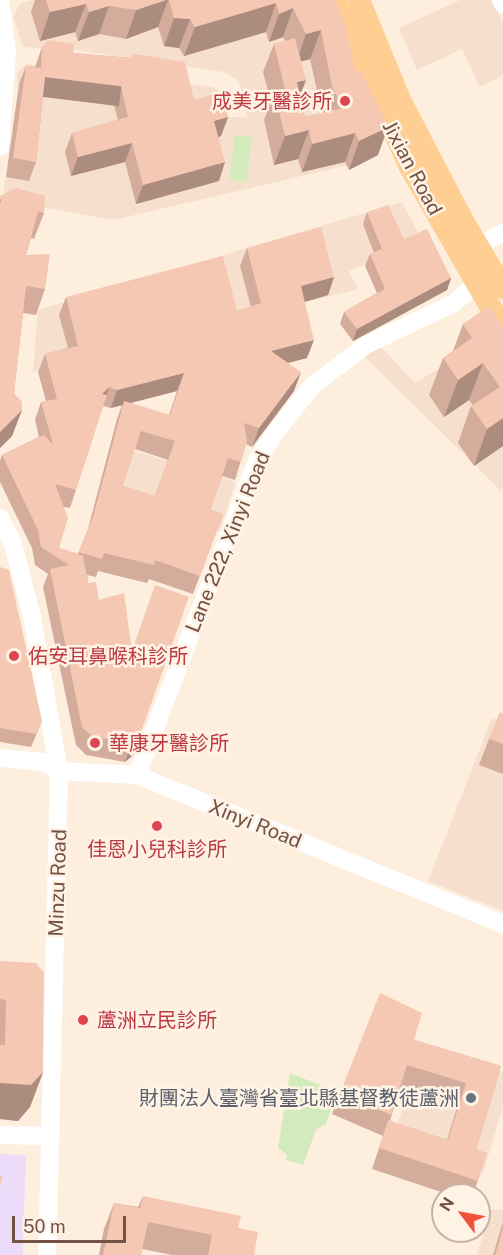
<!DOCTYPE html>
<html>
<head>
<meta charset="utf-8">
<style>
  body { margin:0 }
  #map { position:relative; width:503px; height:1255px; overflow:hidden; background:#feeede; font-family:"Public Sans","Noto Sans TC",sans-serif }
  div>[style] { position:absolute }
  .residential>* { inset:0; background:#f6dfcc; transform-origin:0 0 }
  .education>* { inset:0; background:#ecdbf9; transform-origin:0 0 }
  .green>* { inset:0; background:#d3ebbc; transform-origin:0 0 }
  .minor>* { height:18px; margin:-9px; padding:0 9px; transform-origin:9px; border-radius:9px; background:#fff }
  .major>* { height:22px; margin:-11px; padding:0 11px; transform-origin:11px; border-radius:11px; background:#ffce93 }
  .wall>* { inset:0; background:#d3ac9b }
  .shaded-wall>* { inset:0; background:#ac8c7e; transform-origin:0 0 }
  .building>* { inset:0; background:#f5c8b4; transform-origin:0 0 }
  .dots>* { width:16px; height:16px; translate:-50% -50%; box-sizing:border-box; border:3px solid #fff3e5; border-radius:50% }
  span { translate:-50% -50%; white-space:nowrap; text-align:center; line-height:1.15; -webkit-text-stroke:5px #fff3e5; paint-order:stroke }
  .health-label { font-size:20px; color:#be3a42 }
  .right { translate:-100% -50%; text-align:right }
  .left { translate:0 -50%; text-align:left }
  .street-label { font-size:20px; color:#745245 }
  .worship-label { font-size:20px; color:#5b616d }
  .north { position:absolute; left:431px; top:1183px; width:60px; height:60px; box-sizing:border-box; background:#fff3e5; border:2px solid #c7b3a5; border-radius:50%; rotate:302deg; font-size:16px; font-weight:700; line-height:24px; text-align:center; color:#745245 }
  .north::after { content:''; display:block; margin:auto; width:21px; height:27px; background:#f0533a; clip-path:polygon(50% 0,100% 100%,50% 72%,0 100%) }
  .scale { position:absolute; left:12px; top:1216px; width:114px; height:27px; box-sizing:border-box; border:3px solid #745245; border-top:0; padding-left:8px; font-size:18px; line-height:21px; white-space:nowrap; color:#745245; -webkit-text-stroke:4px #fff3e5; paint-order:stroke }
</style>
</head>
<body>
<div id="map">
  <div class="residential">
    <i style="clip-path:polygon(32px 0,312px 0,349px 165px,113px 220px,9px 201px,3px 194px,13px 136px,39px 88px,17px 84px,17px 72px,27px 64px,214px 87px,229px 99px,228px 117px,246px 117px,247px 101px,238px 81px,224px 72px,75px 50px,23px 47px,13px 17px,20px 4px)"></i>
    <i style="clip-path:polygon(460px 0,493px 0,503px 24px,503px 75px,480px 87px,462px 49px,417px 70px,399px 28px)"></i>
    <i style="clip-path:polygon(402px 202px,422px 240px,349px 271px,358px 289px,33px 372px,38px 310px)"></i>
    <i style="clip-path:polygon(484px 341px,503px 372px,503px 487px,500px 490px,363px 355px,380px 346px,415px 383px)"></i>
    <i style="left:135px;top:451px;width:105px;height:52px;rotate:17deg"></i>
    <i style="clip-path:polygon(492px 718px,503px 722px,503px 911px,428px 881px)"></i>
    <i style="clip-path:polygon(434px 1047px,503px 1072px,503px 1107px,483px 1173px,391px 1144px,420px 1058px)"></i>
    <i style="clip-path:polygon(491px 1209px,503px 1210px,503px 1255px,477px 1255px)"></i>
  </div>
  <div class="education">
    <i style="left:0;top:1154px;width:26px;height:101px;rotate:2deg"></i>
  </div>
  <div class="green">
    <i style="left:235px;top:135px;width:17px;height:45px;rotate:7deg"></i>
    <i style="clip-path:polygon(290px 1073px,337px 1092px,326px 1124px,316px 1130px,303px 1165px,286px 1160px,287px 1155px,278px 1148px)"></i>
  </div>
  <div class="minor">
    <i style="left:501px;top:0;width:4px;rotate:63deg"></i>
    <i style="left:0;top:1px;width:52px;rotate:82.3deg"></i>
    <i style="left:7px;top:53px;width:94px;rotate:94.3deg"></i>
    <i style="left:467px;top:251px;width:40px;rotate:-26.6deg"></i>
    <i style="left:0;top:518px;width:29px;rotate:63deg"></i>
    <i style="left:13px;top:544px;width:75px;rotate:75.4deg"></i>
    <i style="left:32px;top:617px;width:156px;rotate:80.1deg"></i>
    <i style="left:59px;top:771px;width:484px;rotate:91.4deg"></i>
    <i style="left:0;top:758px;width:43px;rotate:5.3deg"></i>
    <i style="left:43px;top:762px;width:18px;rotate:29deg"></i>
    <i style="left:59px;top:771px;width:78px;rotate:2.9deg"></i>
    <i style="left:137px;top:775px;width:395px;rotate:22.2deg"></i>
    <i style="left:137px;top:775px;width:339px;rotate:-69.1deg"></i>
    <i style="left:258px;top:458px;width:37px;rotate:-55deg"></i>
    <i style="left:279px;top:428px;width:53px;rotate:-51.8deg"></i>
    <i style="left:312px;top:386px;width:68px;rotate:-37.2deg"></i>
    <i style="left:366px;top:345px;width:98px;rotate:-25.5deg"></i>
    <i style="left:454px;top:303px;width:42px;rotate:-40.2deg"></i>
    <i style="left:0;top:1135px;width:51px;rotate:1.1deg"></i>
  </div>
  <div class="major">
    <i style="left:335px;top:0;width:183px;rotate:65.8deg"></i>
    <i style="left:410px;top:167px;width:187px;rotate:60.1deg"></i>
    <i style="left:359px;top:0;width:108px;rotate:67.7deg"></i>
    <i style="left:400px;top:100px;width:139px;rotate:62.5deg"></i>
    <i style="left:464px;top:223px;width:76px;rotate:59deg"></i>
  </div>
  <div class="wall">
    <i style="clip-path:polygon(evenodd,35px 0,335px 0,378px 155px,349px 170px,345px 162px,302px 172px,298px 159px,274px 165px,264px 120px,271px 101px,263px 72px,274px 44px,285px 41px,283px 37px,269px 42px,266px 32px,184px 56px,179px 48px,164px 46px,158px 27px,126px 39px,99px 34px,78px 41px,75px 32px,40px 41px,31px 12px,35px 0,310px 59px,322px 113px,305px 117px,300px 95px,301px 61px,310px 59px)"></i>
    <i style="clip-path:polygon(42px 47px,73px 53px,132px 58px,134px 54px,194px 100px,228px 117px,221px 136px,219px 137px,219px 181px,136px 204px,125px 162px,71px 176px,65px 152px,72px 133px,118px 120px,114px 105px,43px 97px,36px 162px,29px 181px,6px 177px,19px 84px,26px 66px,35px 67px)"></i>
    <i style="clip-path:polygon(0 196px,44px 213px,34px 239px,31px 238px,26px 255px,45px 289px,36px 315px,23px 313px,14px 393px,22px 410px,12px 436px,0 448px)"></i>
    <i style="clip-path:polygon(367px 212px,404px 239px,451px 278px,447px 290px,353px 341px,340px 324px,344px 312px,377px 293px,365px 266px,370px 254px,374px 253px,363px 224px)"></i>
    <i style="clip-path:polygon(evenodd,247px 248px,334px 277px,328px 295px,305px 302px,307px 358px,288px 363px,294px 391px,252px 447px,246px 444px,235px 480px,222px 476px,210px 510px,223px 514px,193px 594px,149px 579px,147px 583px,98px 571px,96px 577px,87px 575px,88px 583px,132px 651px,132px 756px,125px 762px,86px 755px,76px 745px,43px 587px,48px 574px,35px 565px,32px 548px,0 482px,0 461px,2px 455px,39px 437px,35px 420px,41px 402px,46px 401px,38px 372px,45px 354px,68px 348px,59px 315px,66px 297px,237px 311px,251px 307px,240px 266px,247px 248px,177px 391px,169px 415px,130px 403px,177px 391px,247px 248px,122px 405px,117px 419px,88px 529px,78px 554px,59px 548px,64px 507px,70px 508px,103px 406px,111px 408px,122px 405px,247px 248px,135px 449px,168px 460px,155px 496px,123px 486px,135px 449px)"></i>
    <i style="clip-path:polygon(463px 324px,503px 326px,503px 446px,474px 466px,458px 443px,471px 406px,473px 405px,469px 400px,444px 417px,429px 395px,443px 358px,453px 351px)"></i>
    <i style="clip-path:polygon(0 567px,42px 721px,31px 747px,0 742px)"></i>
    <i style="clip-path:polygon(503px 714px,503px 774px,479px 765px,489px 739px)"></i>
    <i style="clip-path:polygon(0 961px,43px 1072px,30px 1107px,18px 1121px,0 1119px)"></i>
    <i style="clip-path:polygon(evenodd,414px 1040px,501px 1066px,476px 1150px,487px 1153px,473px 1195px,450px 1195px,372px 1169px,383px 1136px,332px 1114px,340px 1093px,414px 1040px,400px 1087px,458px 1104px,447px 1140px,390px 1121px,400px 1087px)"></i>
    <i style="clip-path:polygon(143px 1196px,238px 1228px,254px 1255px,172px 1255px,142px 1249px,141px 1255px,99px 1255px,104px 1229px,114px 1203px,138px 1207px)"></i>
    <i style="clip-path:polygon(503px 1222px,503px 1255px,493px 1255px)"></i>
  </div>
  <div class="shaded-wall">
    <i style="clip-path:polygon(166px 0,168px 0,158px 27px,126px 39px,136px 10px)"></i>
    <i style="clip-path:polygon(276px 3px,266px 32px,184px 56px,195px 27px)"></i>
    <i style="clip-path:polygon(86px 4px,75px 32px,40px 41px,50px 12px)"></i>
    <i style="clip-path:polygon(109px 6px,99px 34px,78px 41px,89px 12px)"></i>
    <i style="clip-path:polygon(293px 8px,283px 37px,269px 42px,279px 14px)"></i>
    <i style="clip-path:polygon(174px 18px,190px 19px,179px 48px,164px 46px)"></i>
    <i style="clip-path:polygon(321px 30px,310px 59px,296px 63px,306px 34px)"></i>
    <i style="left:45px;top:77px;width:77px;height:20px;rotate:7deg"></i>
    <i style="clip-path:polygon(306px 80px,295px 109px,297px 82px)"></i>
    <i style="clip-path:polygon(228px 117px,221px 136px,207px 140px,214px 121px)"></i>
    <i style="clip-path:polygon(388px 127px,378px 155px,349px 170px,359px 141px)"></i>
    <i style="clip-path:polygon(309px 130px,298px 159px,274px 165px,285px 136px)"></i>
    <i style="clip-path:polygon(355px 133px,345px 162px,302px 172px,312px 144px)"></i>
    <i style="clip-path:polygon(132px 143px,125px 162px,71px 176px,78px 157px)"></i>
    <i style="clip-path:polygon(225px 162px,219px 181px,136px 204px,143px 185px)"></i>
    <i style="clip-path:polygon(334px 277px,328px 295px,294px 305px,301px 286px)"></i>
    <i style="clip-path:polygon(451px 278px,447px 290px,353px 341px,357px 329px)"></i>
    <i style="clip-path:polygon(314px 340px,307px 358px,264px 369px,271px 351px)"></i>
    <i style="clip-path:polygon(483px 363px,469px 400px,444px 417px,458px 380px)"></i>
    <i style="clip-path:polygon(301px 372px,294px 391px,252px 447px,259px 428px)"></i>
    <i style="clip-path:polygon(184px 373px,177px 391px,111px 408px,117px 390px)"></i>
    <i style="clip-path:polygon(109px 387px,103px 406px,102px 394px)"></i>
    <i style="clip-path:polygon(22px 410px,12px 436px,0 448px,0 432px)"></i>
    <i style="clip-path:polygon(503px 418px,503px 446px,474px 466px,487px 429px)"></i>
    <i style="clip-path:polygon(139px 738px,132px 756px,125px 762px,132px 743px)"></i>
    <i style="clip-path:polygon(43px 1072px,30px 1107px,18px 1121px,0 1119px,0 1083px)"></i>
  </div>
  <div class="building">
    <i style="clip-path:polygon(46px 0,166px 0,136px 10px,109px 6px,89px 12px,86px 4px,50px 12px)"></i>
    <i style="clip-path:polygon(169px 0,335px 0,346px 27px,355px 72px,360px 70px,388px 127px,359px 141px,355px 133px,312px 144px,309px 130px,285px 136px,274px 91px,285px 89px,274px 44px,295px 38px,306px 80px,297px 82px,305px 117px,343px 108px,332px 86px,321px 30px,306px 34px,293px 8px,279px 14px,276px 3px,195px 27px,190px 19px,174px 18px)"></i>
    <i style="clip-path:polygon(49px 40px,74px 44px,73px 53px,133px 58px,134px 54px,185px 62px,194px 100px,221px 92px,228px 117px,214px 121px,225px 162px,143px 185px,132px 143px,78px 157px,72px 133px,128px 117px,121px 86px,45px 77px,36px 162px,13px 158px,26px 66px,41px 68px,42px 47px)"></i>
    <i style="clip-path:polygon(16px 188px,45px 196px,44px 213px,38px 212px,26px 255px,50px 254px,45px 289px,26px 286px,14px 393px,22px 402px,22px 410px,0 432px,0 204px,2px 200px,0 199px,0 196px)"></i>
    <i style="clip-path:polygon(388px 205px,404px 239px,427px 229px,451px 278px,357px 329px,344px 312px,385px 289px,370px 254px,382px 249px,367px 212px)"></i>
    <i style="clip-path:polygon(evenodd,321px 227px,334px 277px,301px 286px,314px 340px,271px 351px,301px 372px,259px 428px,244px 423px,247px 441px,241px 462px,228px 458px,210px 510px,223px 514px,200px 576px,155px 560px,154px 565px,104px 553px,102px 559px,79px 552px,93px 517px,124px 401px,170px 415px,184px 373px,117px 390px,109px 387px,102px 394px,107px 395px,76px 490px,55px 484px,68px 518px,59px 548px,83px 556px,88px 583px,96px 582px,99px 600px,124px 593px,132px 651px,155px 585px,189px 597px,139px 738px,132px 743px,93px 737px,82px 727px,50px 569px,69px 565px,41px 547px,38px 530px,2px 455px,44px 435px,53px 444px,41px 402px,57px 399px,45px 354px,78px 346px,66px 297px,223px 256px,237px 311px,261px 303px,247px 248px,321px 227px,141px 431px,175px 441px,155px 496px,123px 486px,141px 431px)"></i>
    <i style="clip-path:polygon(489px 306px,503px 326px,503px 418px,487px 429px,471px 406px,500px 387px,483px 363px,458px 380px,443px 358px,472px 338px,463px 324px)"></i>
    <i style="clip-path:polygon(0 567px,9px 570px,42px 721px,36px 734px,0 728px)"></i>
    <i style="clip-path:polygon(500px 712px,503px 714px,503px 744px,489px 739px)"></i>
    <i style="clip-path:polygon(0 961px,36px 963px,44px 973px,43px 1072px,31px 1085px,0 1083px,0 1045px,5px 1045px,6px 1000px,0 999px)"></i>
    <i style="clip-path:polygon(380px 993px,422px 1013px,414px 1040px,501px 1066px,476px 1150px,487px 1153px,478px 1181px,379px 1148px,388px 1120px,448px 1140px,466px 1083px,407px 1065px,391px 1115px,340px 1093px)"></i>
    <i style="left:0;top:1176px;width:3px;height:30px;rotate:18deg"></i>
    <i style="clip-path:polygon(143px 1196px,241px 1216px,238px 1228px,258px 1232px,254px 1255px,208px 1255px,212px 1235px,148px 1222px,141px 1255px,103px 1255px,114px 1203px,140px 1208px)"></i>
    <i style="clip-path:polygon(503px 1228px,503px 1255px,495px 1255px)"></i>
  </div>
  <div class="dots">
    <i style="left:345px;top:101px;background:#e0444e"></i>
    <i style="left:14px;top:656px;background:#e0444e"></i>
    <i style="left:95px;top:743px;background:#e0444e"></i>
    <i style="left:157px;top:826px;background:#e0444e"></i>
    <i style="left:83px;top:1020px;background:#e0444e"></i>
    <i style="left:471px;top:1098px;background:#6b7280"></i>
  </div>
  <div class="health-label">
    <span class="right" style="left:332px;top:101px">成美牙醫診所</span>
    <span class="left" style="left:28px;top:656px">佑安耳鼻喉科診所</span>
    <span class="left" style="left:109px;top:743px">華康牙醫診所</span>
    <span style="left:157px;top:849px">佳恩小兒科診所</span>
    <span class="left" style="left:97px;top:1020px">蘆洲立民診所</span>
  </div>
  <div class="street-label">
    <span style="left:412px;top:168px;rotate:62deg">Jixian Road</span>
    <span style="left:228px;top:542px;rotate:-68deg">Lane 222, Xinyi Road</span>
    <span style="left:255px;top:824px;rotate:22deg">Xinyi Road</span>
    <span style="left:58px;top:883px;rotate:-88deg">Minzu Road</span>
  </div>
  <div class="worship-label">
    <span class="right" style="left:459px;top:1098px">財團法人臺灣省臺北縣基督教徒蘆洲</span>
  </div>
  <div class="north">N</div>
  <div class="scale">50 m</div>
</div>
</body>
</html>
